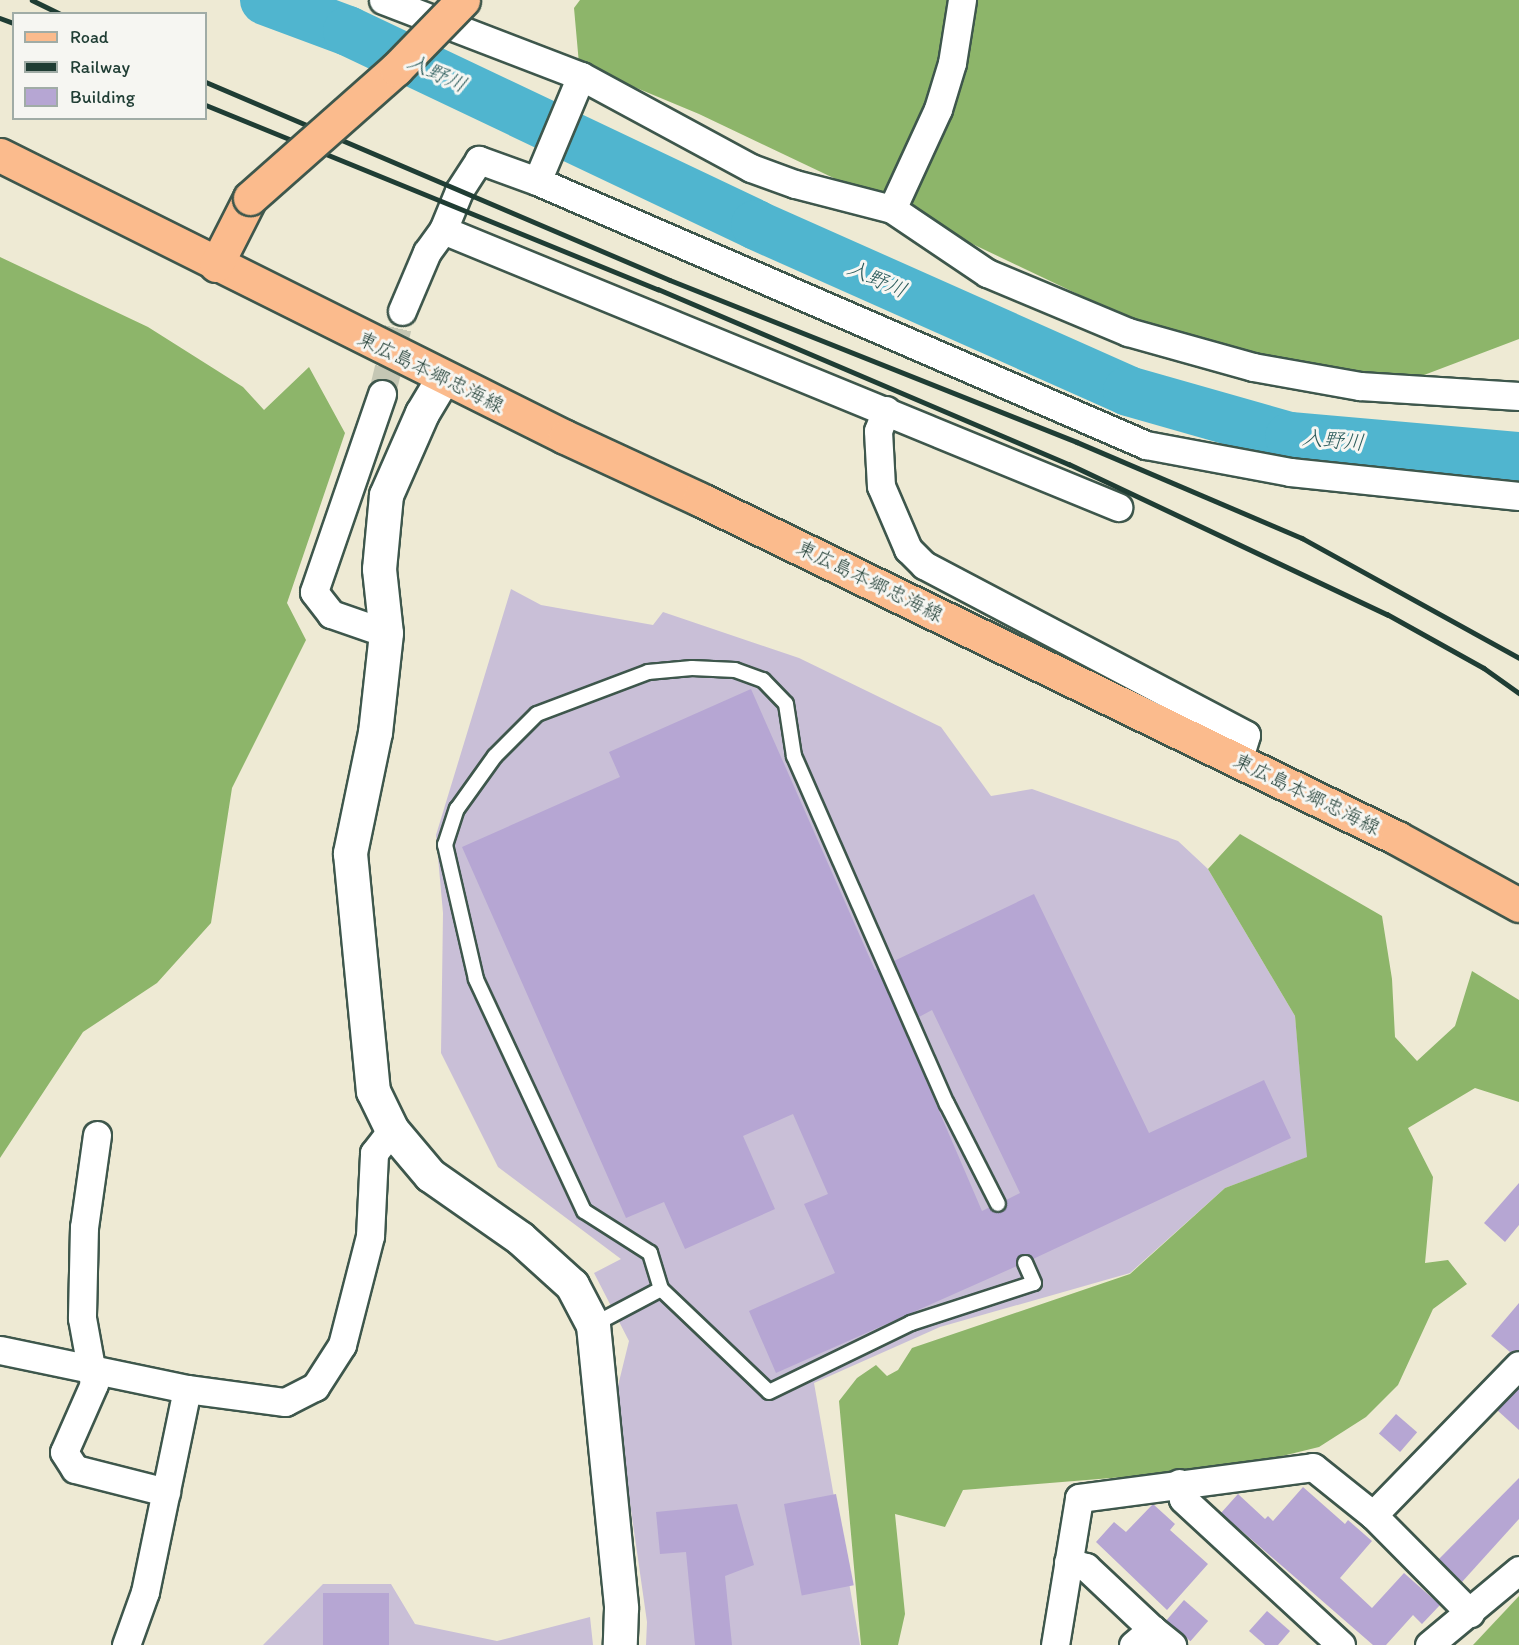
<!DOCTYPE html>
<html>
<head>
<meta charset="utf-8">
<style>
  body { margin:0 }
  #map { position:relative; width:1519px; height:1645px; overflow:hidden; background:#eeead4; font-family:Itim,"Klee One",sans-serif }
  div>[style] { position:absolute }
  .industrial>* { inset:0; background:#c9bfd7 }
  .forest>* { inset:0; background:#8db56a }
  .river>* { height:50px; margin:-25px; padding:0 25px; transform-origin:25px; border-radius:25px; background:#50b5cf }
  .building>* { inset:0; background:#b6a6d3; transform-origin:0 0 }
  .minor-tunnel>* { height:27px; margin-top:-13.5px; transform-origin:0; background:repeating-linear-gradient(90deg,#c5c7b4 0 27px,transparent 0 41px) }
  .roads { filter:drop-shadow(2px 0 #3e574c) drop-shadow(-2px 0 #3e574c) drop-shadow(0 2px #3e574c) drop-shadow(0 -2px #3e574c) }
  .service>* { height:14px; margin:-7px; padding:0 7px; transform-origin:7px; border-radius:7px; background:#fff }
  .minor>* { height:27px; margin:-13.5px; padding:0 13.5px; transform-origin:13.5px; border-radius:13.5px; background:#fff }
  .tertiary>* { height:33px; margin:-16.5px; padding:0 16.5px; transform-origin:16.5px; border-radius:16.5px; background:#fff }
  .primary>* { height:33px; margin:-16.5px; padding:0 16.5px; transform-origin:16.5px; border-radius:16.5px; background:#fbbb8d }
  .rail>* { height:4.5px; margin:-2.25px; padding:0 2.25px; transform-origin:2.25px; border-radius:2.25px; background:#1f3d34 }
  .bridges { filter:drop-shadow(2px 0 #3e574c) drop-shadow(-2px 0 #3e574c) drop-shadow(0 2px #3e574c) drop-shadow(0 -2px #3e574c) }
  .primary-bridge>* { height:33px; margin:-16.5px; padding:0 16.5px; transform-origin:16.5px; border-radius:16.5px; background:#fbbb8d }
  span { translate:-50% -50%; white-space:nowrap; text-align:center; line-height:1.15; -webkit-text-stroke:6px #f6f6f2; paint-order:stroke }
  .street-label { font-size:20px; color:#1f3d34 }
  .water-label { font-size:21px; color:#2b5b5b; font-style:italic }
  .legend { position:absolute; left:12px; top:12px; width:195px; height:108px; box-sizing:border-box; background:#f6f6f2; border:2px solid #a0aca6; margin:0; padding:8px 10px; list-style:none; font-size:18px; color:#1f3d34 }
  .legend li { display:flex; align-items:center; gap:12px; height:30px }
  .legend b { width:30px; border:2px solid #a0aca6 }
</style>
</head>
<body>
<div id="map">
  <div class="industrial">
    <i style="clip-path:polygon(511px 589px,541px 605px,653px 625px,663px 612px,799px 658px,941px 727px,991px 796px,1032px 789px,1178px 841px,1208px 869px,1295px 1016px,1308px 1157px,1225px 1188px,1130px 1273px,940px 1327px,814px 1383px,860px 1645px,646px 1645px,647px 1622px,615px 1398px,629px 1341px,594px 1273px,621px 1259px,498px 1167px,441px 1053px,443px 913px,436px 835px)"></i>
    <i style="clip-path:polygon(323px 1584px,391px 1584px,415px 1624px,497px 1641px,590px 1617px,593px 1645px,263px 1645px)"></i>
  </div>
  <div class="forest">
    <i style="clip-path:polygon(580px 0,1519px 0,1519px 339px,1366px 397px,1126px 317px,699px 114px,579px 64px,574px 8px)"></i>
    <i style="clip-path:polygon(0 257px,148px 327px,243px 387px,264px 410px,309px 367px,345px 433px,287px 603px,306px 640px,232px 788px,211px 923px,157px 983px,83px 1032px,0 1158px)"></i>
    <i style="clip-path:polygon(1240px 834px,1382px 916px,1392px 979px,1395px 1037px,1417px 1061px,1455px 1026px,1472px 971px,1519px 1000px,1519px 1102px,1475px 1088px,1408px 1128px,1433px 1177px,1425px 1263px,1448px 1260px,1467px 1284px,1433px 1309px,1398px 1385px,1366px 1417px,1319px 1447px,1234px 1468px,963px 1490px,945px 1527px,895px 1514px,905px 1614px,898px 1645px,861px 1645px,839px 1401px,857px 1378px,876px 1365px,887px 1376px,898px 1370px,912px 1348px,1130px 1274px,1225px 1188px,1307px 1157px,1295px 1016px,1208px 869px)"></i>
    <i style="clip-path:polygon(1519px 1596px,1519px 1645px,1473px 1645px)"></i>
  </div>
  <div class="river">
    <i style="left:265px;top:0;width:89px;rotate:20.5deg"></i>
    <i style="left:348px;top:31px;width:452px;rotate:25.4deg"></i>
    <i style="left:756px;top:225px;width:407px;rotate:24deg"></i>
    <i style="left:1128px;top:391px;width:168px;rotate:15.9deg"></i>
    <i style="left:1290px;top:437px;width:230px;rotate:5deg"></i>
  </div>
  <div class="building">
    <i style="clip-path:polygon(751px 689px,875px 970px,878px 969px,982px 1211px,990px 1207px,1002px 1212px,1006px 1200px,1020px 1193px,932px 1010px,919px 1017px,894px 961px,1034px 894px,1149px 1133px,1264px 1080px,1291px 1138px,1033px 1259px,1021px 1255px,1017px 1266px,776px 1373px,749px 1311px,835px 1273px,804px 1204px,828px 1194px,793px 1114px,743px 1136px,775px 1209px,685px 1249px,664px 1202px,626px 1218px,462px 847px,620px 777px,609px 752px)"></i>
    <i style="clip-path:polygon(1519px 1183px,1519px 1225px,1505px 1242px,1484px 1223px)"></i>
    <i style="clip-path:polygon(1519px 1303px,1519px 1350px,1510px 1352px,1491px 1336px)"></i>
    <i style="clip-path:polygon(1519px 1388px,1519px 1430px,1497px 1410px)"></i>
    <i style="left:1396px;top:1414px;width:28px;height:26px;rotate:41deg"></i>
    <i style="clip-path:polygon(1519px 1478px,1519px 1519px,1462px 1582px,1439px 1559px)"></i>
    <i style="clip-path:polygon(1303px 1487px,1345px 1524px,1348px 1520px,1372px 1541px,1340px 1578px,1372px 1608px,1404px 1573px,1440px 1605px,1422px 1624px,1413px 1615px,1386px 1645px,1373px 1645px,1221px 1513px,1238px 1494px,1265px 1519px,1268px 1516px,1273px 1521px)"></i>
    <i style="left:836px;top:1494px;width:93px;height:53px;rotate:79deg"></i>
    <i style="clip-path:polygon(737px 1504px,754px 1565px,725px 1576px,732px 1645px,695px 1645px,686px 1552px,660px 1554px,656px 1512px)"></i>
    <i style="clip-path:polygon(1153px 1504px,1175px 1524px,1170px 1530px,1208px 1564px,1167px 1610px,1096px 1542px,1114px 1522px,1126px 1532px)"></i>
    <i style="left:323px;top:1593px;width:66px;height:52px"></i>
    <i style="left:1184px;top:1600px;width:32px;height:27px;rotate:41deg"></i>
    <i style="clip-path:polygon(1267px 1611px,1290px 1631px,1278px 1645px,1265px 1645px,1249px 1631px)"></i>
  </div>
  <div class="minor-tunnel">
    <i style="left:382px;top:394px;width:85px;rotate:-76.5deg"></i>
  </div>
  <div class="roads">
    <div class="service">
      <i style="left:661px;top:1289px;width:38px;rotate:-107deg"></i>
      <i style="left:650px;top:1253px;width:78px;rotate:-147.5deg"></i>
      <i style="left:584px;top:1211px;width:256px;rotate:-115deg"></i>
      <i style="left:476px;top:979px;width:138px;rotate:-103deg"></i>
      <i style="left:445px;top:845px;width:38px;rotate:-72deg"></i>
      <i style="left:457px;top:809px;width:65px;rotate:-54.4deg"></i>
      <i style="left:495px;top:756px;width:59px;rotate:-45deg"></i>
      <i style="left:537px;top:714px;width:119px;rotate:-20.7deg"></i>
      <i style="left:648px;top:672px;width:44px;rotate:-5.2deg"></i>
      <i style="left:692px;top:668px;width:43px;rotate:2.7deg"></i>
      <i style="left:735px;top:670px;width:30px;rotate:20deg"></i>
      <i style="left:763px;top:680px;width:33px;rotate:46deg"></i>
      <i style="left:786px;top:704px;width:53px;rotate:81.3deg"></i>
      <i style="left:794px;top:756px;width:380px;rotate:66.3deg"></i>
      <i style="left:947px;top:1104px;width:112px;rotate:63deg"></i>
      <i style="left:593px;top:1325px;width:77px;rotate:-27.9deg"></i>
      <i style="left:661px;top:1289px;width:149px;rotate:43.6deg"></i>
      <i style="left:769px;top:1392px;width:158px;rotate:-25.9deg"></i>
      <i style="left:911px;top:1323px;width:129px;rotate:-18deg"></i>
      <i style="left:1034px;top:1283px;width:22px;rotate:-114deg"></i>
    </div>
    <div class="minor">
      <i style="left:383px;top:0;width:212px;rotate:21deg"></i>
      <i style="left:581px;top:76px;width:114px;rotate:112.7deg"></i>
      <i style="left:537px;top:181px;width:62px;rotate:-160.1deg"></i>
      <i style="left:479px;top:160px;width:37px;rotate:123deg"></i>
      <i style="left:459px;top:191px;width:42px;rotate:112.3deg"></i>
      <i style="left:443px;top:230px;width:27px;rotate:126deg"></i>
      <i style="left:427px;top:252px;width:64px;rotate:113deg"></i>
      <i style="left:581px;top:76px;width:193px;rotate:28.4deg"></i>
      <i style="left:751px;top:168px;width:47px;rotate:20deg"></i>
      <i style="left:795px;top:184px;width:100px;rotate:14.5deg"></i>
      <i style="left:892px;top:209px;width:115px;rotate:34deg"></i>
      <i style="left:987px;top:273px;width:153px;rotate:22.7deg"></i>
      <i style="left:1128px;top:332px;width:130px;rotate:15.6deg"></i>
      <i style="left:1253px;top:367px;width:109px;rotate:10.1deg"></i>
      <i style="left:1360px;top:386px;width:159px;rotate:3.6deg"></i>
      <i style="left:537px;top:181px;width:664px;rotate:23.44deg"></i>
      <i style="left:1146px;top:445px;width:147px;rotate:10.6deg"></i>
      <i style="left:1290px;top:472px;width:230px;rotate:6deg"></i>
      <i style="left:892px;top:209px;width:110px;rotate:-65.3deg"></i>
      <i style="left:938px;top:109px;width:48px;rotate:-73.1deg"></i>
      <i style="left:952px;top:63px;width:64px;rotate:-81deg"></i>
      <i style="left:443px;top:230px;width:730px;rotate:22.31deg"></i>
      <i style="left:382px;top:394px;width:209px;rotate:109deg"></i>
      <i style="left:314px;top:592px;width:28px;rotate:52deg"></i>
      <i style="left:331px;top:614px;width:58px;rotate:19.1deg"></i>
      <i style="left:886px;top:410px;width:22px;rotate:111deg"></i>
      <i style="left:878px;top:431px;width:55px;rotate:86.9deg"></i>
      <i style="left:881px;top:486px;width:69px;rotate:66.8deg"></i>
      <i style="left:908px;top:549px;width:23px;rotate:45deg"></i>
      <i style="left:924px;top:565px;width:364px;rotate:27.8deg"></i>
      <i style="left:1246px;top:735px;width:27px;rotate:107deg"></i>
      <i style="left:97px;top:1135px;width:93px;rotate:98deg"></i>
      <i style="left:84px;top:1227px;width:91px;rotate:91.3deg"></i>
      <i style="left:82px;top:1318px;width:67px;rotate:79.7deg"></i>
      <i style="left:94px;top:1384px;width:74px;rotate:113.8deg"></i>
      <i style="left:64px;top:1452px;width:20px;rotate:57deg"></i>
      <i style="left:75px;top:1469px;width:94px;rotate:14.2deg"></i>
      <i style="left:0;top:1350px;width:191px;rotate:11.8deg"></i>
      <i style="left:187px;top:1389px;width:99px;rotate:7.6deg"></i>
      <i style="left:285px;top:1402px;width:34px;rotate:-27deg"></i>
      <i style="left:315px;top:1387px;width:50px;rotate:-57.3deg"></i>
      <i style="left:342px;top:1345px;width:113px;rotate:-75.6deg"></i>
      <i style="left:370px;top:1236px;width:83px;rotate:-87.2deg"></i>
      <i style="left:374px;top:1153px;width:29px;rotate:-52deg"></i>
      <i style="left:1179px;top:1483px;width:16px;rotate:76deg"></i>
      <i style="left:1183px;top:1499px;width:215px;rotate:42.7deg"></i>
      <i style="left:1373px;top:1515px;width:138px;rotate:45.3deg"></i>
      <i style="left:1068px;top:1562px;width:19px;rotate:16deg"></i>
      <i style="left:1086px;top:1567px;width:91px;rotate:43.2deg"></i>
      <i style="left:126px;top:1645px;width:56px;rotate:-70.3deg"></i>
      <i style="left:145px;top:1592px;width:207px;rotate:-78.3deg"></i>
      <i style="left:1055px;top:1645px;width:149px;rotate:-80.7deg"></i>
      <i style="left:1079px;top:1498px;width:236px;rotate:-7.5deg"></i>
      <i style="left:1313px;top:1467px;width:77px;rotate:38.7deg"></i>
      <i style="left:1373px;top:1515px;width:209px;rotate:-45.8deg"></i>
      <i style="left:1133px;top:1645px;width:25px;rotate:-40deg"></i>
      <i style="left:1152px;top:1629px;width:26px;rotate:39deg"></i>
      <i style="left:1429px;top:1645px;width:117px;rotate:-39.8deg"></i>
    </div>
    <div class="tertiary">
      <i style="left:443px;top:378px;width:41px;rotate:121deg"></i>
      <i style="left:422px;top:413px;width:90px;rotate:113.7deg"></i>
      <i style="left:386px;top:495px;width:74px;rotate:95.4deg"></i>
      <i style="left:379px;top:569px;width:64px;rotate:83.8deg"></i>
      <i style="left:386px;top:633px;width:100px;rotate:96.3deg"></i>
      <i style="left:375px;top:732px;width:124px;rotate:101.7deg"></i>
      <i style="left:350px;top:853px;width:239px;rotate:84.5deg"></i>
      <i style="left:373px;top:1091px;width:43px;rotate:64deg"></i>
      <i style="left:392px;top:1130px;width:59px;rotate:49.8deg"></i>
      <i style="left:430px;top:1175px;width:110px;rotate:35deg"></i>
      <i style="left:520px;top:1238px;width:70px;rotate:42.1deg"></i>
      <i style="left:572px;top:1285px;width:45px;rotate:62.3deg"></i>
      <i style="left:593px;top:1325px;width:284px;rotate:84.3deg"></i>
      <i style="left:621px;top:1608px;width:37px;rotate:92deg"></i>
    </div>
    <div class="primary">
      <i style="left:0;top:155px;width:631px;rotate:26.52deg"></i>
      <i style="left:565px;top:437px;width:148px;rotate:24.8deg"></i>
      <i style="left:699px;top:499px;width:776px;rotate:25.9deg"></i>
      <i style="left:1397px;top:838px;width:139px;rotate:28.8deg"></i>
      <i style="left:216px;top:265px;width:75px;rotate:-63.1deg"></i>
    </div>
  </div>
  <div class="rail">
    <i style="left:32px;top:0;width:32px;rotate:26deg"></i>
    <i style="left:0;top:18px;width:15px;rotate:20deg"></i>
    <i style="left:206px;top:82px;width:504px;rotate:23.11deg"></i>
    <i style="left:670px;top:280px;width:438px;rotate:21.7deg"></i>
    <i style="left:1077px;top:442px;width:245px;rotate:23.1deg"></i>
    <i style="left:1302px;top:538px;width:248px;rotate:28.9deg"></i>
    <i style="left:206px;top:105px;width:488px;rotate:22.2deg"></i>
    <i style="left:658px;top:289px;width:447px;rotate:23.1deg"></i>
    <i style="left:1069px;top:464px;width:352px;rotate:25.3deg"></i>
    <i style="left:1387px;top:614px;width:111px;rotate:29.1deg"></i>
    <i style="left:1484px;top:668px;width:43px;rotate:35.5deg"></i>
  </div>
  <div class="bridges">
    <div class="primary-bridge">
      <i style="left:250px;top:198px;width:195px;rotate:-41.5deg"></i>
      <i style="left:396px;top:69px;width:96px;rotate:-45.8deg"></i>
    </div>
  </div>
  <div class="street-label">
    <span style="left:431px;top:372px;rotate:26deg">東広島本郷忠海線</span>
    <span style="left:870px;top:581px;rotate:26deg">東広島本郷忠海線</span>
    <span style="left:1307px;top:794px;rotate:26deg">東広島本郷忠海線</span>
  </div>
  <div class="water-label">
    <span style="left:437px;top:73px;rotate:25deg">入野川</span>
    <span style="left:877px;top:279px;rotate:24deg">入野川</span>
    <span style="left:1333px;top:440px;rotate:5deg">入野川</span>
  </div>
  <ul class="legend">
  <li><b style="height:8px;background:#fbbb8d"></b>Road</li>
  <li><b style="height:8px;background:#1f3d34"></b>Railway</li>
  <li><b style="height:16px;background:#b6a6d3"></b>Building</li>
  </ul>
</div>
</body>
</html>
